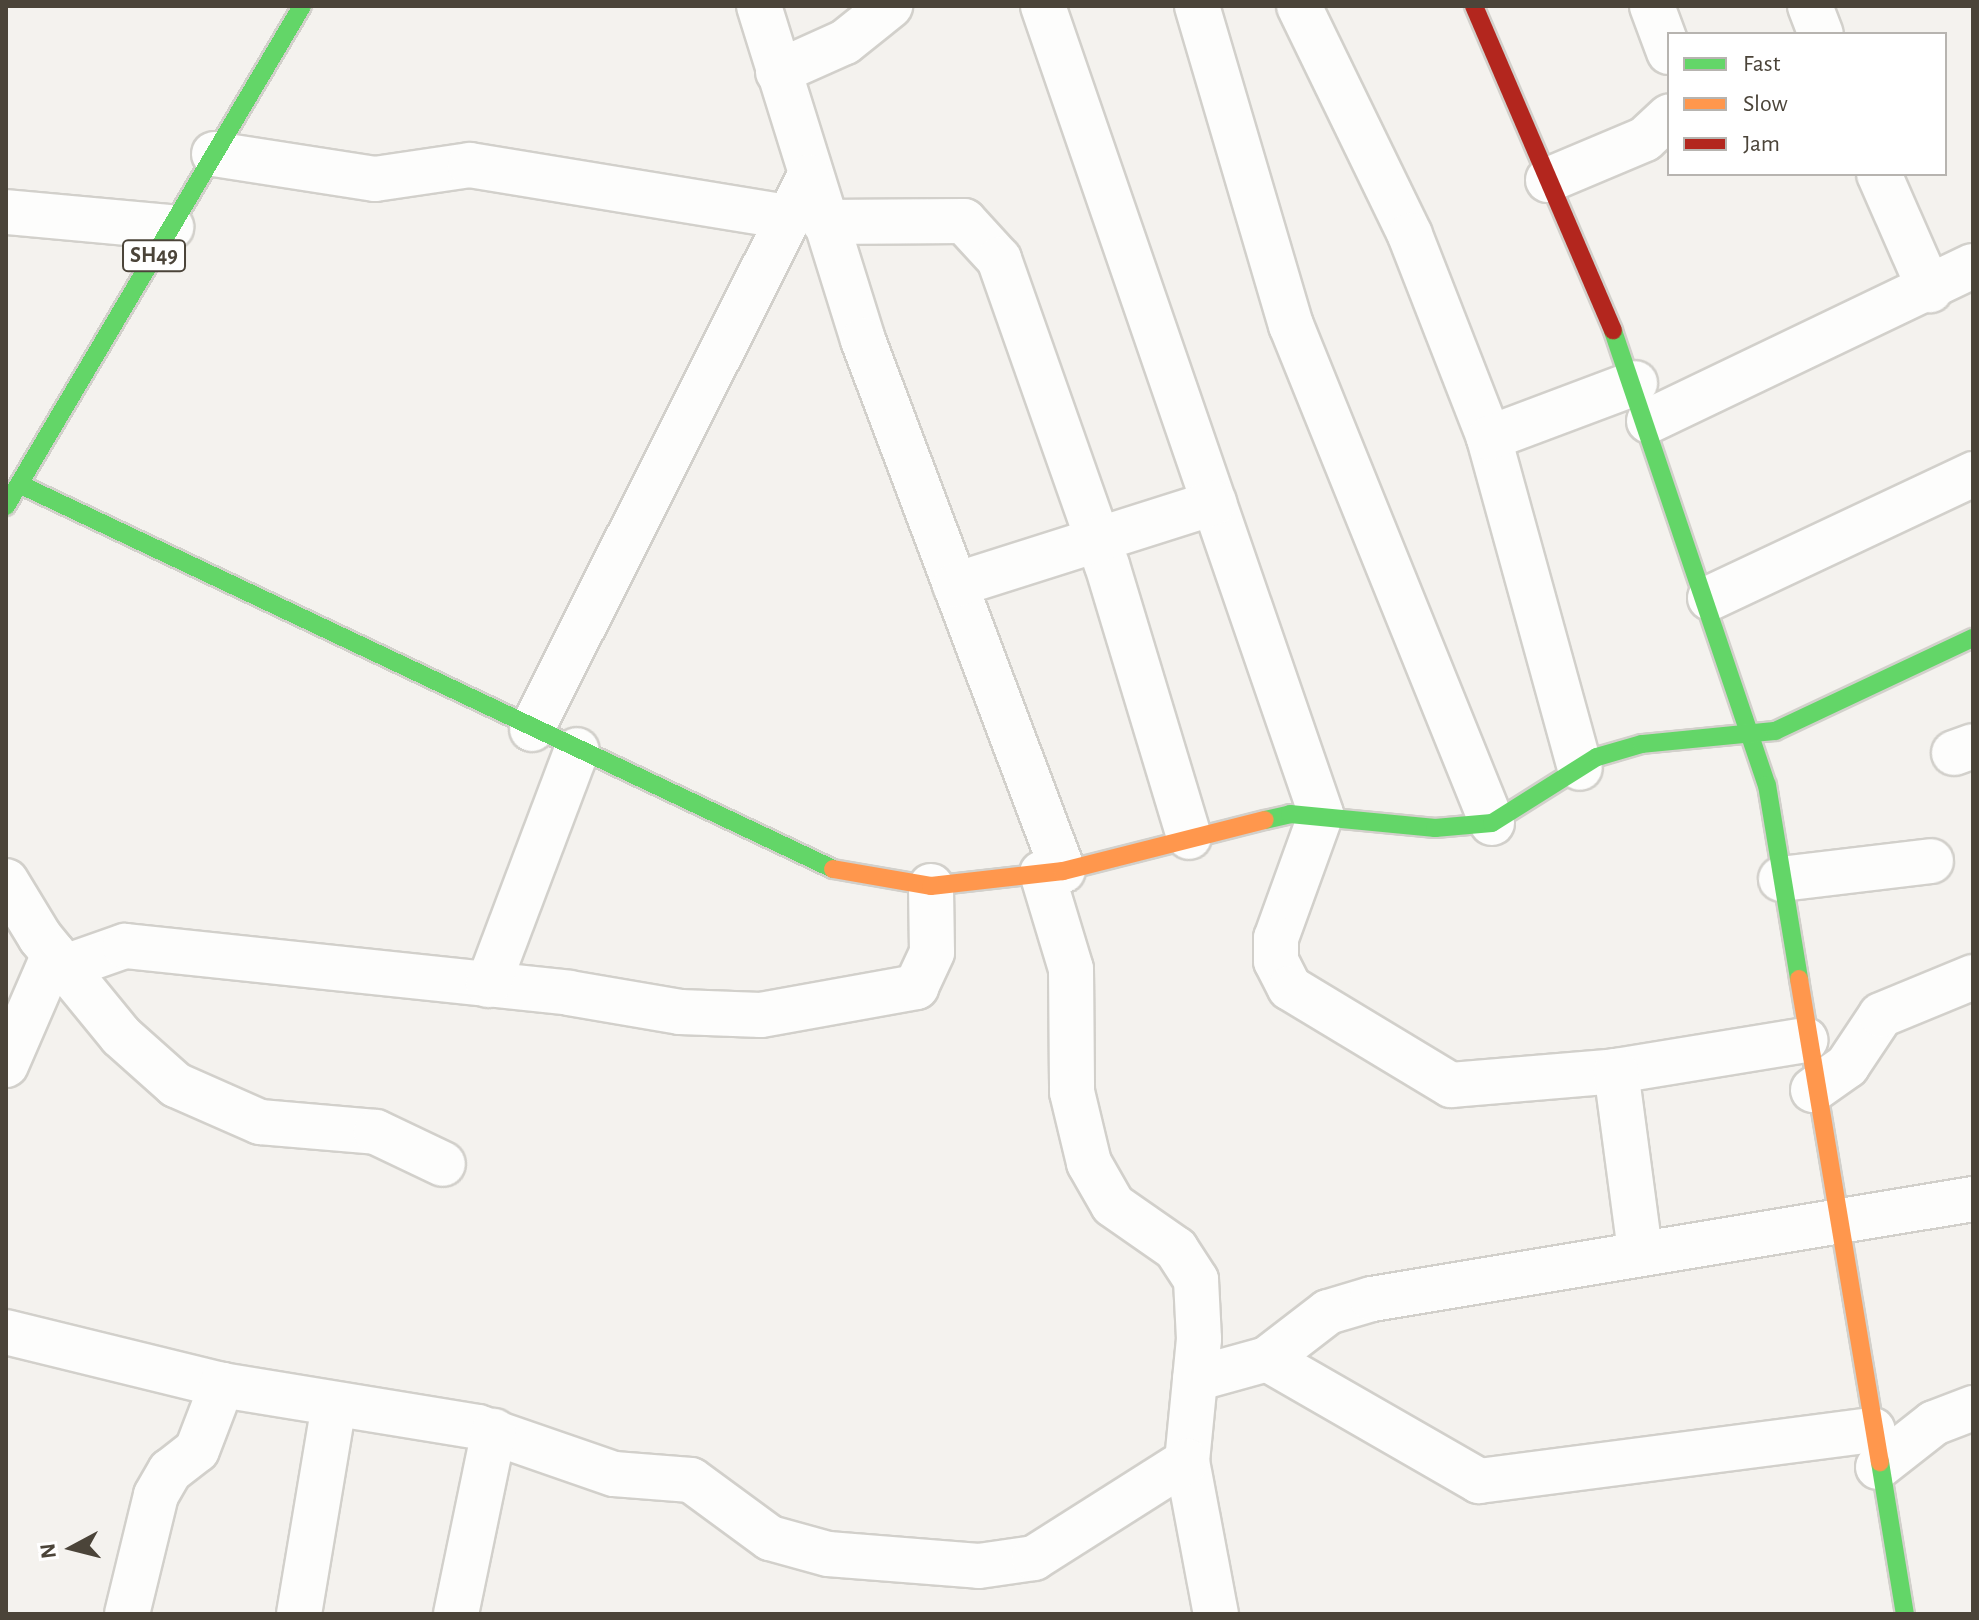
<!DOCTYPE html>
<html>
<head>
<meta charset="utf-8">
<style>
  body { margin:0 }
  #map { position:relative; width:1979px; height:1620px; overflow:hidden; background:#f4f2ee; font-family:"Alegreya Sans",sans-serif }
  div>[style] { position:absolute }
  .roads { filter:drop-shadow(2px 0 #d2d0cb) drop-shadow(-2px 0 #d2d0cb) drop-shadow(0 2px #d2d0cb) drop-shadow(0 -2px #d2d0cb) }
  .street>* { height:44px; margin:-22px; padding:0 22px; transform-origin:22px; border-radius:22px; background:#fdfdfc }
  .fast>* { height:18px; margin:-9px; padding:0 9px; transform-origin:9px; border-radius:9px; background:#63d668 }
  .slow>* { height:18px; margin:-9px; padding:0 9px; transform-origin:9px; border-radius:9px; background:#ff974d }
  .jam>* { height:18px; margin:-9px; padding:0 9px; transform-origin:9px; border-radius:9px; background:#b3261e }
  span { translate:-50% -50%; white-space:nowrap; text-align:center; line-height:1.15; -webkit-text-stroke:6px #fff; paint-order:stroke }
  .shield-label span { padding:2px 6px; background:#fff; border:2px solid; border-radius:6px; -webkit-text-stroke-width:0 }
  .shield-label { font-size:22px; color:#4b4439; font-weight:700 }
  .frame { position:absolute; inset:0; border:8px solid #4b4439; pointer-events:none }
  .legend { position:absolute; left:1667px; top:32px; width:280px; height:144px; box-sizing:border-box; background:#fff; border:2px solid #b7b4b0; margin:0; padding:10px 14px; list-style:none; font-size:24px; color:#4b4439 }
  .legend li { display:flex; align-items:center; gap:16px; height:40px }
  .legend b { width:40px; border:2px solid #b7b4b0 }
  .north { position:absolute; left:32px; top:1508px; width:80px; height:80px; -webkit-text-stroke:6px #fff; paint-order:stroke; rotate:263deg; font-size:22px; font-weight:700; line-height:32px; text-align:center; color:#4b4439 }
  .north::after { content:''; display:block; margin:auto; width:28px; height:36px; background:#4b4439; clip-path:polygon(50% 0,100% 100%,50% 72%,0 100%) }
</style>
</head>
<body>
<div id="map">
  <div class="roads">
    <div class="street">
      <i style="left:759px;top:6px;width:350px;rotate:72.7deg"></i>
      <i style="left:863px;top:340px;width:567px;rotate:69.36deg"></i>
      <i style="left:1043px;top:6px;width:854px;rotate:71.01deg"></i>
      <i style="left:1321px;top:814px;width:132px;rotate:109.9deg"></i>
      <i style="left:1276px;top:938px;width:23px;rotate:90deg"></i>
      <i style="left:1276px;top:961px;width:30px;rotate:63deg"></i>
      <i style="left:1290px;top:988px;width:188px;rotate:31.1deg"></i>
      <i style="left:1451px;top:1085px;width:166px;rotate:-4.8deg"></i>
      <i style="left:1616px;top:1071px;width:192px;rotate:-9.3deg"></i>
      <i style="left:1197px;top:6px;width:333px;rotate:73.6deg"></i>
      <i style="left:1291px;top:325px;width:537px;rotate:68.02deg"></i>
      <i style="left:1299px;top:6px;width:254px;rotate:64.1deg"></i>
      <i style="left:1410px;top:235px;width:218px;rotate:68.7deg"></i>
      <i style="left:1489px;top:438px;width:342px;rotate:74.6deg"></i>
      <i style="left:1652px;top:6px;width:49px;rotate:69.7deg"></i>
      <i style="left:1810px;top:6px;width:30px;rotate:69deg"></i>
      <i style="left:778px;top:72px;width:73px;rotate:-24.1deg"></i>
      <i style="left:845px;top:42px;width:58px;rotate:-38.7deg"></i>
      <i style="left:214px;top:154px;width:163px;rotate:8.8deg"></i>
      <i style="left:375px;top:179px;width:96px;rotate:-8.4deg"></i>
      <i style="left:470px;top:165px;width:322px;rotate:9.3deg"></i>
      <i style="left:1879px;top:174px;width:127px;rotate:66.3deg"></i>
      <i style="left:1548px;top:180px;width:105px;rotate:-22.9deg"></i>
      <i style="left:1645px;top:139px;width:33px;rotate:-43deg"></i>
      <i style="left:6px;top:212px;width:166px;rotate:5.2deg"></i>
      <i style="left:824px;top:222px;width:140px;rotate:-0.4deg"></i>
      <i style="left:964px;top:221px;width:52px;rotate:47.4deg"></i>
      <i style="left:999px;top:259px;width:324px;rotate:70.6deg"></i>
      <i style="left:1107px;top:565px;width:284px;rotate:73.2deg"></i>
      <i style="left:1649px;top:421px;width:359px;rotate:-25.6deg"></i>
      <i style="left:1489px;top:438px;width:156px;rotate:-20.6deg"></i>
      <i style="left:955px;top:585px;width:272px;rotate:-17.6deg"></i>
      <i style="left:1710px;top:598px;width:291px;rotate:-25.2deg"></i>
      <i style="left:532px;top:729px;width:618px;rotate:-63.35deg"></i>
      <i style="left:1954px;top:753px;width:20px;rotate:-20deg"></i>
      <i style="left:1042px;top:873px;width:100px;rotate:73.2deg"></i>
      <i style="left:1071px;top:969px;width:123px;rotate:89.5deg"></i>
      <i style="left:1072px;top:1092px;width:73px;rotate:76.5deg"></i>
      <i style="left:1089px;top:1163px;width:48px;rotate:60.3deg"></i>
      <i style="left:1113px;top:1205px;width:77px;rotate:34.9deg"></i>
      <i style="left:1176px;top:1249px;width:37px;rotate:57deg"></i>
      <i style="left:1196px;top:1280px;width:59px;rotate:87.1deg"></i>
      <i style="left:1199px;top:1339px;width:123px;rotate:95.6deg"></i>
      <i style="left:1187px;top:1461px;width:156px;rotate:79.3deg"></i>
      <i style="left:1781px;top:879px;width:151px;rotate:-6.8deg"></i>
      <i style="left:6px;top:881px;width:66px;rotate:58.7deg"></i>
      <i style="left:40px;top:937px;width:128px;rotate:50.7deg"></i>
      <i style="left:121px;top:1036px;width:74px;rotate:41.7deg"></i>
      <i style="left:176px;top:1085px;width:92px;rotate:23.8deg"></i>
      <i style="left:260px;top:1122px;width:116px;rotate:4.9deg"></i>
      <i style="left:376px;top:1132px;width:74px;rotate:25.5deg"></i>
      <i style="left:65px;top:967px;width:64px;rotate:-19.3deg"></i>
      <i style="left:125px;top:946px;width:446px;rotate:6deg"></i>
      <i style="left:569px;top:993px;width:113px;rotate:9.7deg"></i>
      <i style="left:680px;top:1012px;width:81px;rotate:2.1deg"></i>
      <i style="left:761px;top:1015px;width:158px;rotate:-10.2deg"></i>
      <i style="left:916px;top:987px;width:38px;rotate:-65deg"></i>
      <i style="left:932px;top:952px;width:66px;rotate:-90.9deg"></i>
      <i style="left:488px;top:985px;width:251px;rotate:-69.3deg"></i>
      <i style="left:6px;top:1065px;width:121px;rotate:-66.6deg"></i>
      <i style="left:1616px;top:1071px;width:183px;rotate:82.4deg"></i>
      <i style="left:1813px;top:1090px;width:42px;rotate:-35.2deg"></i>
      <i style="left:1847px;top:1066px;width:61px;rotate:-56.3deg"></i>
      <i style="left:1881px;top:1015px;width:100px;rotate:-22.4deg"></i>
      <i style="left:6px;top:1332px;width:222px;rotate:13.8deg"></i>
      <i style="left:222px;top:1385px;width:259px;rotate:9.3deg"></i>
      <i style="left:478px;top:1427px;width:144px;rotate:19.1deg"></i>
      <i style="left:614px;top:1474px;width:77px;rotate:4.5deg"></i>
      <i style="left:691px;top:1480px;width:98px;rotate:36.3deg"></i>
      <i style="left:770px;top:1538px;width:60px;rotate:15.4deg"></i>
      <i style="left:828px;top:1554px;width:151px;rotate:4.5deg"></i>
      <i style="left:979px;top:1566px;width:56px;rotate:-8.3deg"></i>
      <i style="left:1034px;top:1558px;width:181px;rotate:-32.4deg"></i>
      <i style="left:1267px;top:1359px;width:245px;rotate:29.9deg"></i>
      <i style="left:1479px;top:1481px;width:397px;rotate:-7.4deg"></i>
      <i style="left:1195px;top:1379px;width:75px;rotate:-15.5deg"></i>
      <i style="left:1267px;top:1359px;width:77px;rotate:-37.6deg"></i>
      <i style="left:1328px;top:1312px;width:46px;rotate:-16.5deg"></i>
      <i style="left:1372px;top:1299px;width:609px;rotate:-9.45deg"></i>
      <i style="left:1878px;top:1467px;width:71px;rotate:-38.2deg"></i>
      <i style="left:1934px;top:1423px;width:42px;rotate:-21deg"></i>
      <i style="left:127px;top:1614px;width:122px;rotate:-76.3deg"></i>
      <i style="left:156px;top:1495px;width:28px;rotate:-60deg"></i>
      <i style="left:170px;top:1471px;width:34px;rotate:-38deg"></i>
      <i style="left:197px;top:1450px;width:70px;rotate:-69deg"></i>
      <i style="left:299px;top:1614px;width:213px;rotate:-80.5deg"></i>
      <i style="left:456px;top:1614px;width:187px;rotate:-78.3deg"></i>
    </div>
    <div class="fast">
      <i style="left:1613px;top:331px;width:479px;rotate:71.3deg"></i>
      <i style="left:1767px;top:785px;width:197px;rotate:80.6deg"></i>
      <i style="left:19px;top:484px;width:900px;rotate:25.31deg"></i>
      <i style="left:6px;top:506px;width:581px;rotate:-59.37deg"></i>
      <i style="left:1265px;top:820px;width:26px;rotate:-13deg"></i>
      <i style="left:1290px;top:814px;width:146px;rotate:5.5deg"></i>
      <i style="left:1435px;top:828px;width:57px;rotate:-5deg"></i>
      <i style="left:1492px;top:823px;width:124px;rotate:-32.2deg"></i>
      <i style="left:1597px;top:757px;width:47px;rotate:-16.1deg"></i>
      <i style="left:1642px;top:744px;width:134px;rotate:-5.6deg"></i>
      <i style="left:1775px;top:731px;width:219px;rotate:-25.2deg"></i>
      <i style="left:1880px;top:1462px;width:154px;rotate:80.7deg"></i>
    </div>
    <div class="slow">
      <i style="left:833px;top:869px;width:99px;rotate:9.8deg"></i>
      <i style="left:931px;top:886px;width:133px;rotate:-6.5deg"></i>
      <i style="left:1063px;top:871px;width:208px;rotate:-14.2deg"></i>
      <i style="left:1799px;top:979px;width:490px;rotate:80.5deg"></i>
    </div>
    <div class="jam">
      <i style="left:1474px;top:6px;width:353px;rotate:66.8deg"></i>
    </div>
  </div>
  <div class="shield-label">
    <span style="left:154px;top:256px">SH49</span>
  </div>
  <div class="frame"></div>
  <ul class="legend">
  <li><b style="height:10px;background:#63d668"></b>Fast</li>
  <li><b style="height:10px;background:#ff974d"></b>Slow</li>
  <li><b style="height:10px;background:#b3261e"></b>Jam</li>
  </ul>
  <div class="north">N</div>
</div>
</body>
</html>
